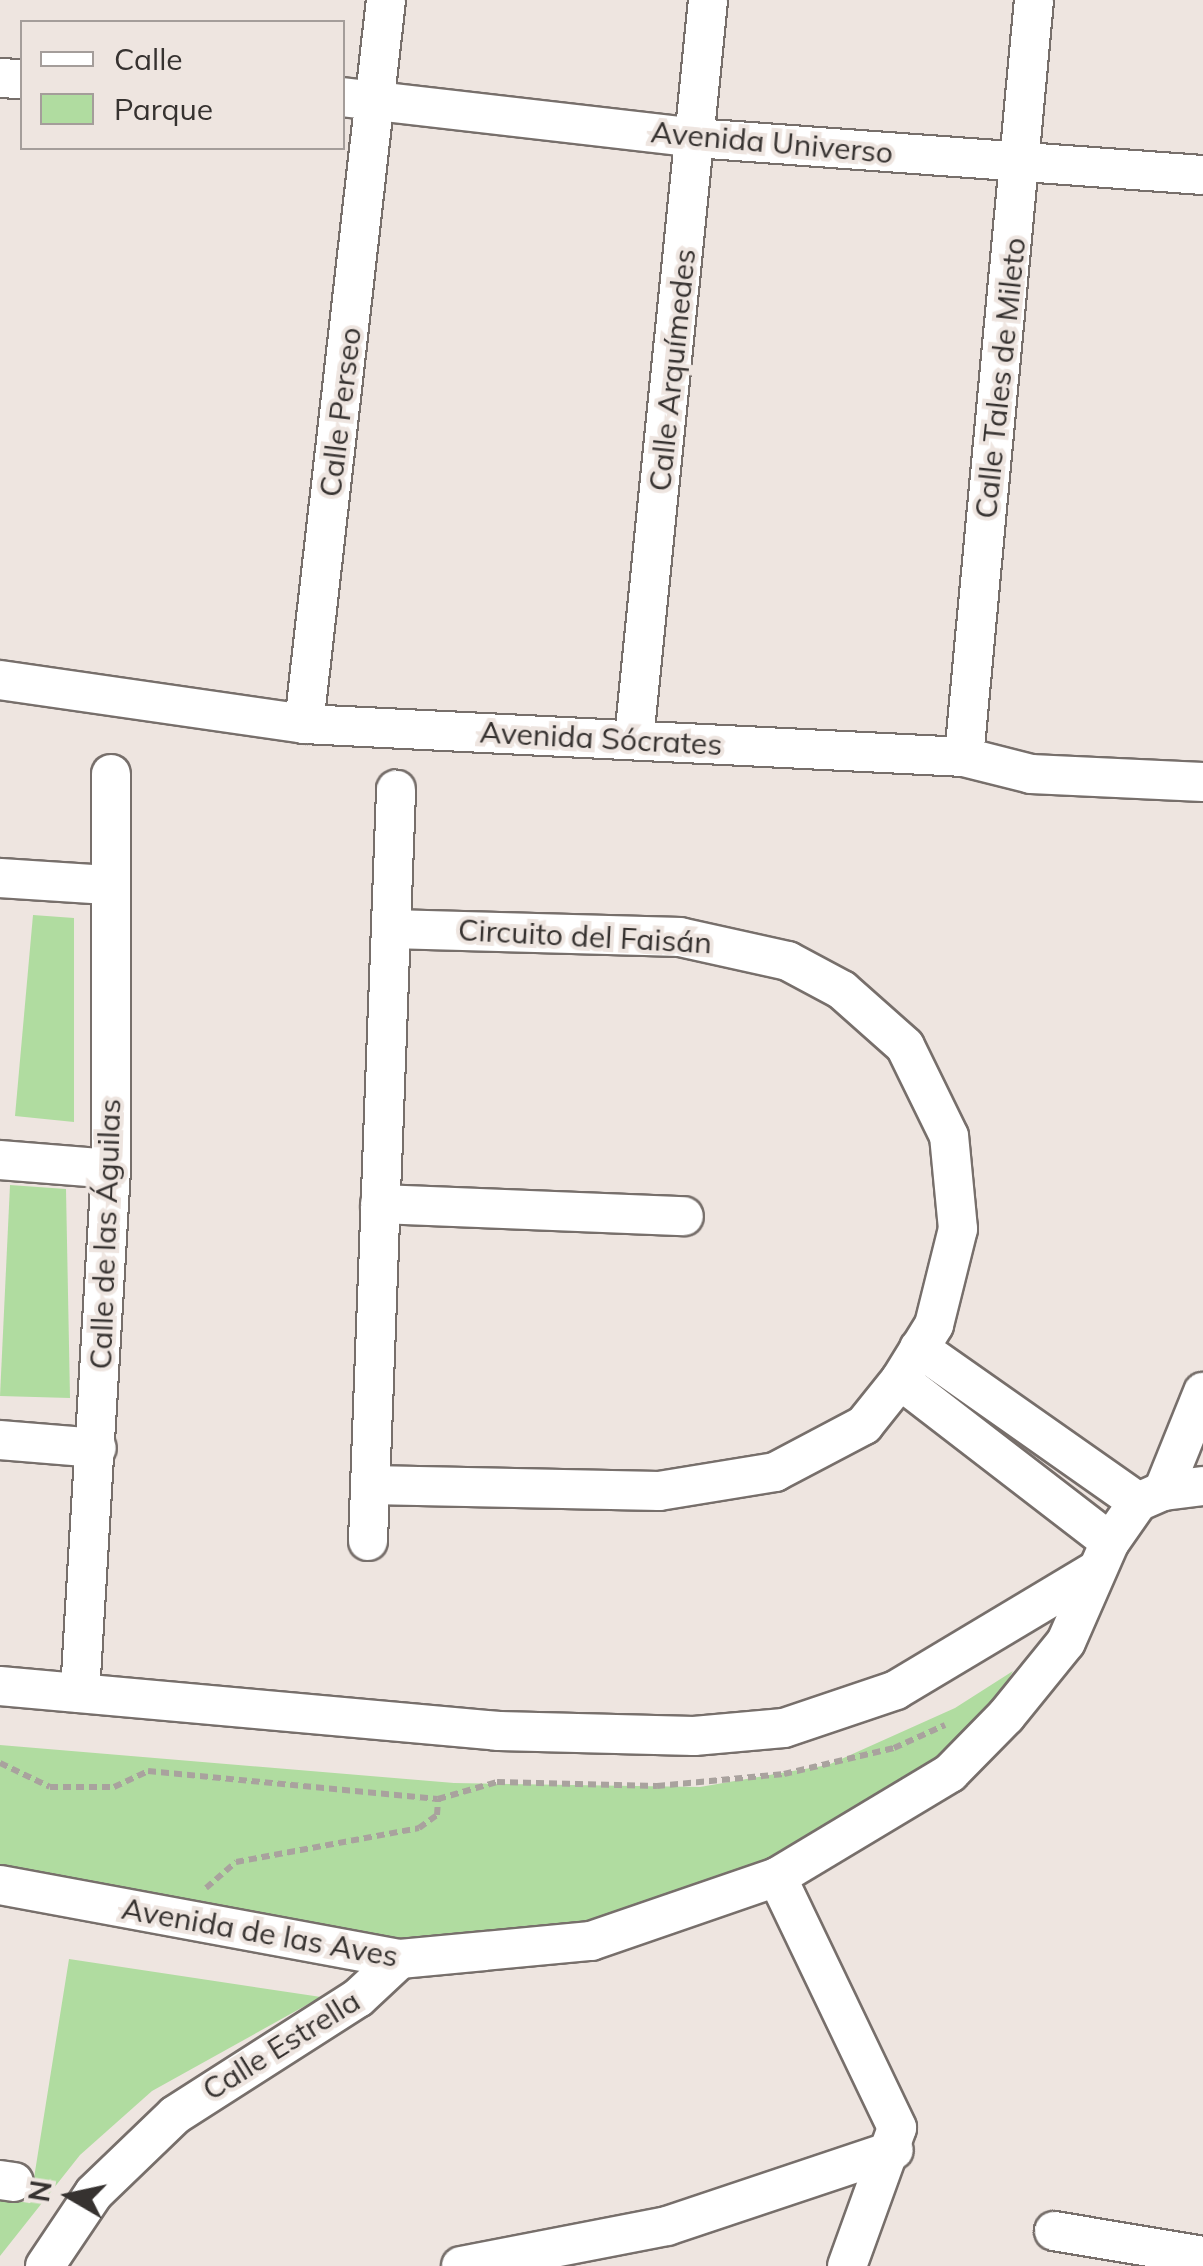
<!DOCTYPE html>
<html>
<head>
<meta charset="utf-8">
<style>
  body { margin:0 }
  #map { position:relative; width:1203px; height:2266px; overflow:hidden; background:#eee5e0; font-family:Mulish,sans-serif }
  div>[style] { position:absolute }
  .green>* { inset:0; background:#b0dca0 }
  .path>* { height:6px; margin-top:-3px; transform-origin:0; background:repeating-linear-gradient(90deg,#a9a29e 0 8px,transparent 0 13px) }
  .roads { filter:drop-shadow(2px 0 #776f6b) drop-shadow(-2px 0 #776f6b) drop-shadow(0 2px #776f6b) drop-shadow(0 -2px #776f6b) }
  .minor>* { height:38px; margin:-19px; padding:0 19px; transform-origin:19px; border-radius:19px; background:#fff }
  span { translate:-50% -50%; white-space:nowrap; text-align:center; line-height:1.15; -webkit-text-stroke:8px #eee5e0; paint-order:stroke }
  .street-label { font-size:30px; color:#363230 }
  .legend { position:absolute; left:20px; top:20px; width:325px; height:130px; box-sizing:border-box; background:#eee5e0; border:2px solid #a49d9a; margin:0; padding:12px 18px; list-style:none; font-size:30px; color:#363230 }
  .legend li { display:flex; align-items:center; gap:20px; height:50px }
  .legend b { width:50px; border:2px solid #a49d9a }
  .north { position:absolute; left:20px; top:2146px; width:100px; height:100px; -webkit-text-stroke:8px #eee5e0; paint-order:stroke; rotate:279deg; font-size:28px; font-weight:700; line-height:40px; text-align:center; color:#363230 }
  .north::after { content:''; display:block; margin:auto; width:35px; height:45px; background:#363230; clip-path:polygon(50% 0,100% 100%,50% 72%,0 100%) }
</style>
</head>
<body>
<div id="map">
  <div class="green">
    <i style="clip-path:polygon(33px 915px,74px 918px,74px 1122px,15px 1116px)"></i>
    <i style="clip-path:polygon(10px 1185px,66px 1189px,70px 1398px,0 1396px)"></i>
    <i style="clip-path:polygon(1013px 1671px,981px 1728px,862px 1818px,736px 1892px,485px 1961px,0 1890px,0 1745px,454px 1783px,700px 1787px,828px 1765px,955px 1708px)"></i>
    <i style="clip-path:polygon(69px 1959px,321px 1997px,152px 2091px,80px 2155px,0 2256px,0 2199px,30px 2203px)"></i>
  </div>
  <div class="path">
    <i style="left:0;top:1763px;width:55px;rotate:25.6deg"></i>
    <i style="left:50px;top:1787px;width:64px"></i>
    <i style="left:114px;top:1787px;width:38px;rotate:-25deg"></i>
    <i style="left:148px;top:1771px;width:291px;rotate:5.5deg"></i>
    <i style="left:438px;top:1799px;width:61px;rotate:-16.1deg"></i>
    <i style="left:497px;top:1782px;width:160px;rotate:1.4deg"></i>
    <i style="left:657px;top:1786px;width:128px;rotate:-5.4deg"></i>
    <i style="left:784px;top:1774px;width:113px;rotate:-13.3deg"></i>
    <i style="left:894px;top:1748px;width:56px;rotate:-24.3deg"></i>
    <i style="left:206px;top:1888px;width:40px;rotate:-41deg"></i>
    <i style="left:236px;top:1862px;width:186px;rotate:-10.5deg"></i>
    <i style="left:419px;top:1828px;width:22px;rotate:-36deg"></i>
    <i style="left:437px;top:1815px;width:16px;rotate:-86deg"></i>
  </div>
  <div class="roads">
    <div class="minor">
      <i style="left:0;top:78px;width:22px;rotate:3deg"></i>
      <i style="left:342px;top:97px;width:355px;rotate:6.6deg"></i>
      <i style="left:695px;top:138px;width:509px;rotate:4.17deg"></i>
      <i style="left:0;top:680px;width:307px;rotate:8.2deg"></i>
      <i style="left:304px;top:724px;width:661px;rotate:2.86deg"></i>
      <i style="left:964px;top:757px;width:69px;rotate:14.2deg"></i>
      <i style="left:1031px;top:774px;width:172px;rotate:2.7deg"></i>
      <i style="left:304px;top:724px;width:729px;rotate:-83.54deg"></i>
      <i style="left:634px;top:739px;width:743px;rotate:-84.28deg"></i>
      <i style="left:964px;top:757px;width:760px;rotate:-84.72deg"></i>
      <i style="left:0;top:878px;width:108px;rotate:3.7deg"></i>
      <i style="left:0;top:1160px;width:111px;rotate:4.6deg"></i>
      <i style="left:380px;top:1204px;width:304px;rotate:2.3deg"></i>
      <i style="left:919px;top:1348px;width:268px;rotate:35.1deg"></i>
      <i style="left:900px;top:1380px;width:265px;rotate:37.6deg"></i>
      <i style="left:0;top:1440px;width:97px;rotate:4.7deg"></i>
      <i style="left:370px;top:1485px;width:289px;rotate:1.2deg"></i>
      <i style="left:659px;top:1491px;width:118px;rotate:-9.3deg"></i>
      <i style="left:775px;top:1472px;width:101px;rotate:-27.8deg"></i>
      <i style="left:864px;top:1425px;width:58px;rotate:-51.3deg"></i>
      <i style="left:900px;top:1380px;width:65px;rotate:-58.3deg"></i>
      <i style="left:934px;top:1325px;width:99px;rotate:-76deg"></i>
      <i style="left:958px;top:1229px;width:93px;rotate:-95.5deg"></i>
      <i style="left:949px;top:1136px;width:100px;rotate:-116.1deg"></i>
      <i style="left:905px;top:1046px;width:84px;rotate:-138.4deg"></i>
      <i style="left:842px;top:990px;width:61px;rotate:-151.8deg"></i>
      <i style="left:788px;top:961px;width:111px;rotate:-167.5deg"></i>
      <i style="left:680px;top:937px;width:289px;rotate:-178.4deg"></i>
      <i style="left:1163px;top:1491px;width:40px;rotate:-7.1deg"></i>
      <i style="left:368px;top:1541px;width:752px;rotate:-87.86deg"></i>
      <i style="left:0;top:1686px;width:501px;rotate:5.15deg"></i>
      <i style="left:499px;top:1731px;width:195px;rotate:1.5deg"></i>
      <i style="left:694px;top:1736px;width:90px;rotate:-5.1deg"></i>
      <i style="left:784px;top:1728px;width:118px;rotate:-18.7deg"></i>
      <i style="left:896px;top:1690px;width:230px;rotate:-30.9deg"></i>
      <i style="left:80px;top:1693px;width:525px;rotate:-86.61deg"></i>
      <i style="left:111px;top:1169px;width:395px;rotate:-90deg"></i>
      <i style="left:777px;top:1877px;width:278px;rotate:64.4deg"></i>
      <i style="left:897px;top:2128px;width:147px;rotate:109.9deg"></i>
      <i style="left:0;top:1885px;width:407px;rotate:10.5deg"></i>
      <i style="left:400px;top:1959px;width:192px;rotate:-5.4deg"></i>
      <i style="left:591px;top:1941px;width:197px;rotate:-19deg"></i>
      <i style="left:777px;top:1877px;width:202px;rotate:-31deg"></i>
      <i style="left:950px;top:1773px;width:80px;rotate:-45.5deg"></i>
      <i style="left:1006px;top:1716px;width:95px;rotate:-51deg"></i>
      <i style="left:1066px;top:1642px;width:109px;rotate:-66.3deg"></i>
      <i style="left:1110px;top:1542px;width:49px;rotate:-55deg"></i>
      <i style="left:1138px;top:1502px;width:27px;rotate:-24deg"></i>
      <i style="left:1163px;top:1491px;width:107px;rotate:-68deg"></i>
      <i style="left:0;top:2180px;width:14px;rotate:8deg"></i>
      <i style="left:1054px;top:2231px;width:151px;rotate:9.5deg"></i>
      <i style="left:45px;top:2266px;width:88px;rotate:-56.1deg"></i>
      <i style="left:94px;top:2193px;width:112px;rotate:-43.9deg"></i>
      <i style="left:175px;top:2115px;width:217px;rotate:-32.6deg"></i>
      <i style="left:358px;top:1998px;width:57px;rotate:-42.9deg"></i>
      <i style="left:461px;top:2266px;width:210px;rotate:-11deg"></i>
      <i style="left:667px;top:2226px;width:239px;rotate:-18.5deg"></i>
    </div>
  </div>
  <div class="street-label">
    <span style="left:772px;top:142px;rotate:5deg">Avenida Universo</span>
    <span style="left:672px;top:370px;rotate:-84deg">Calle Arquímedes</span>
    <span style="left:1000px;top:378px;rotate:-84deg">Calle Tales de Mileto</span>
    <span style="left:340px;top:412px;rotate:-83deg">Calle Perseo</span>
    <span style="left:601px;top:738px;rotate:3deg">Avenida Sócrates</span>
    <span style="left:585px;top:936px;rotate:3deg">Circuito del Faisán</span>
    <span style="left:105px;top:1234px;rotate:-88deg">Calle de las Águilas</span>
    <span style="left:260px;top:1932px;rotate:10deg">Avenida de las Aves</span>
    <span style="left:281px;top:2045px;rotate:-32deg">Calle Estrella</span>
  </div>
  <ul class="legend">
  <li><b style="height:12px;background:#fff"></b>Calle</li>
  <li><b style="height:28px;background:#b0dca0"></b>Parque</li>
  </ul>
  <div class="north">N</div>
</div>
</body>
</html>
